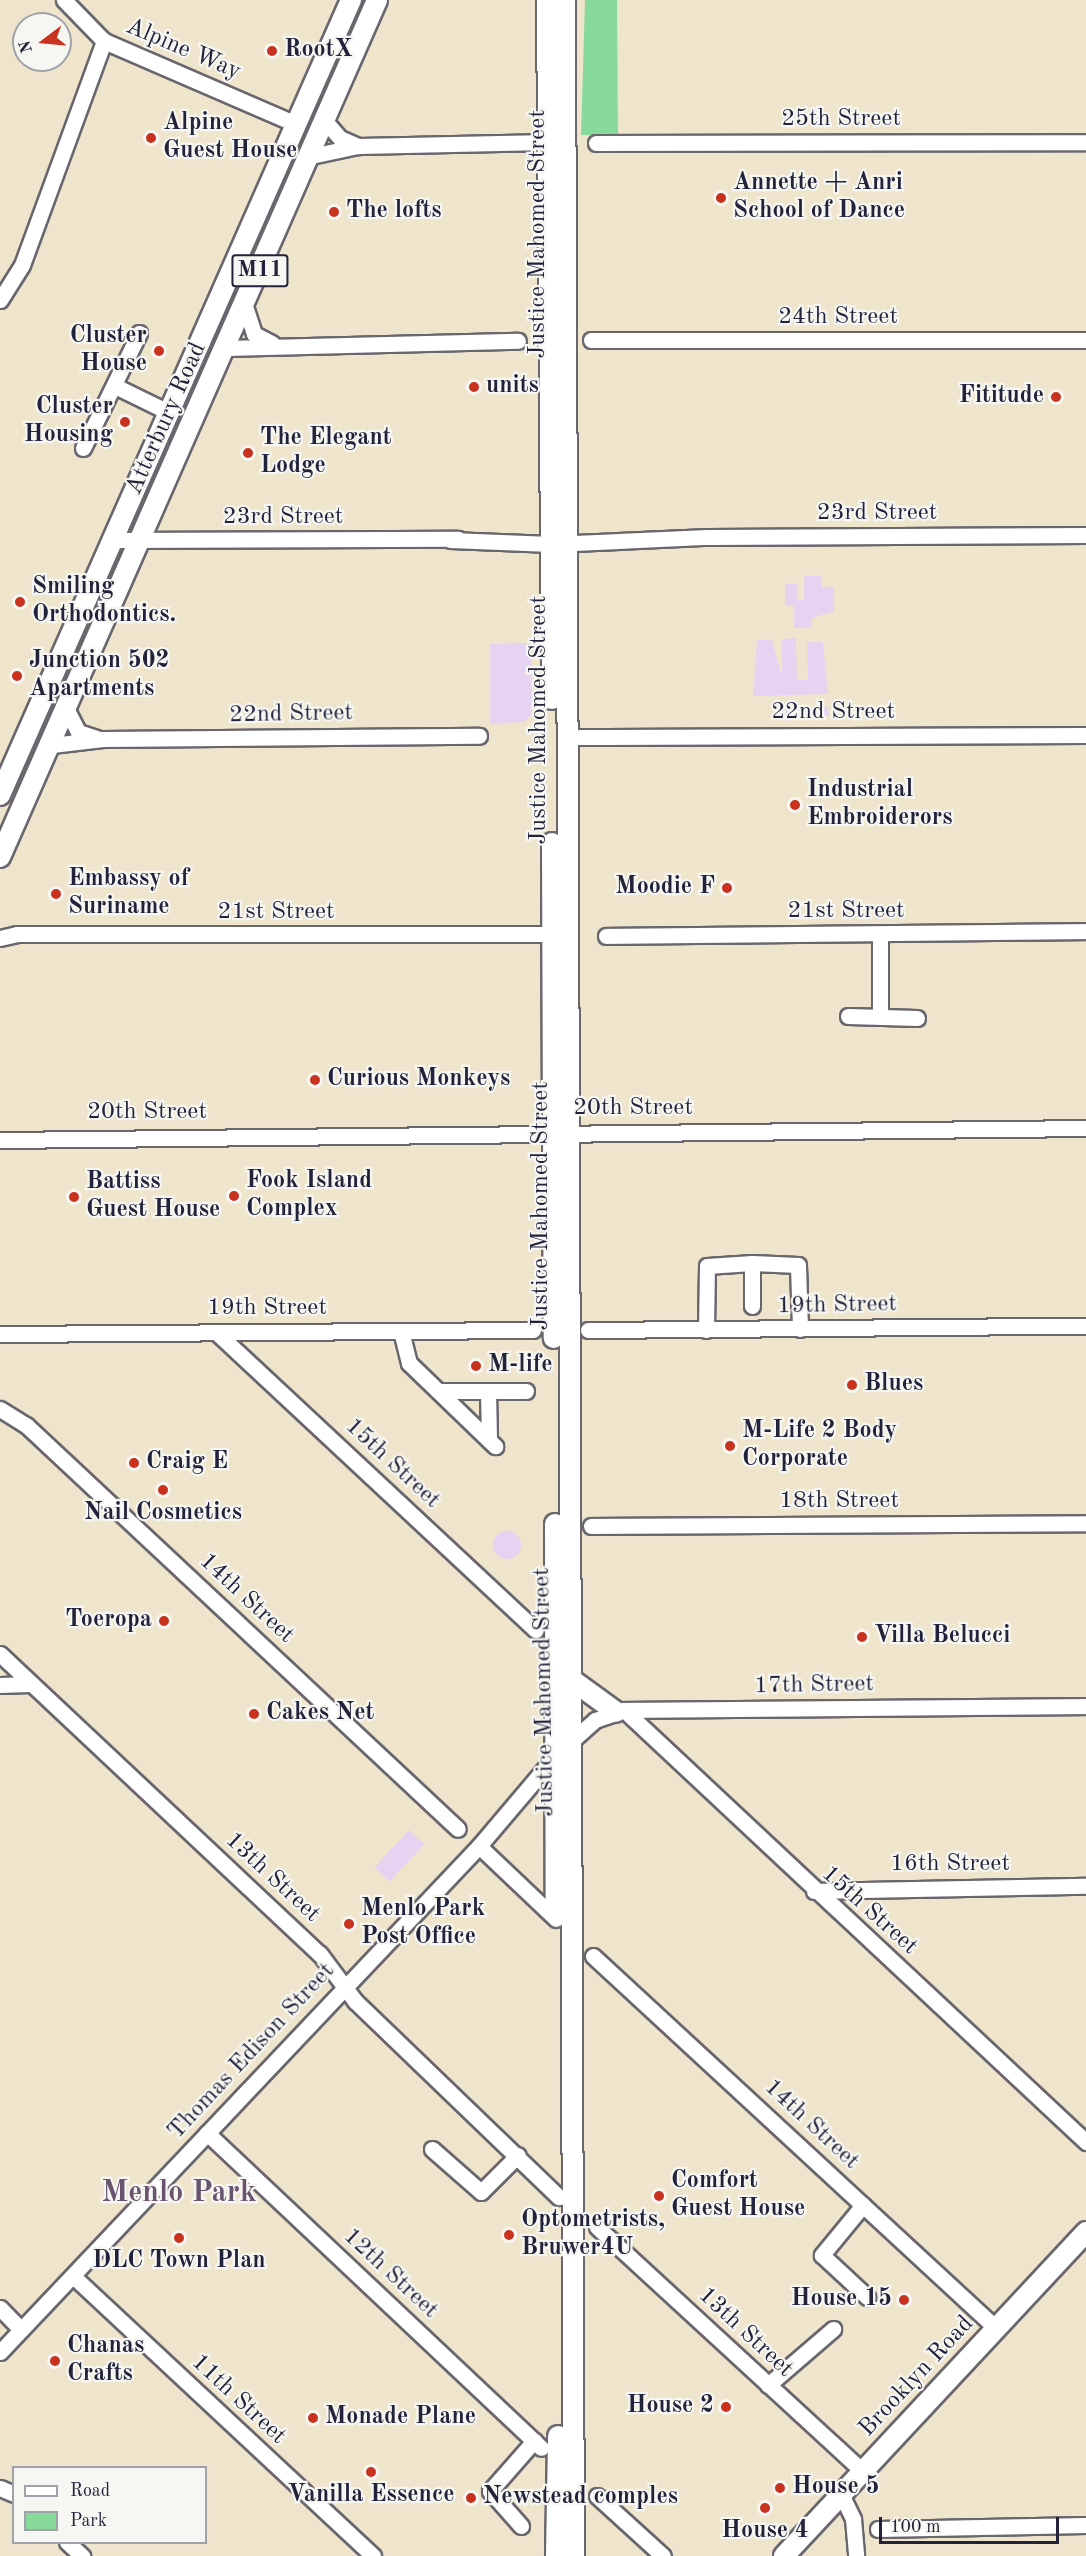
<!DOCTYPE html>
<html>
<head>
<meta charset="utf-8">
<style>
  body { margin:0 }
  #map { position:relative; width:1086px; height:2556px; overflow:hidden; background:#efe5cc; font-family:"Old Standard TT",serif }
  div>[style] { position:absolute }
  .built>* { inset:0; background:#e5d3f1; transform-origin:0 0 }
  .round { border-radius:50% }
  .green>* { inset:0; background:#88da9b }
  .roads { filter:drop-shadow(2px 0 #6a666e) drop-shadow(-2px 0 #6a666e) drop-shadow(0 2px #6a666e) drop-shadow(0 -2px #6a666e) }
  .minor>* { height:15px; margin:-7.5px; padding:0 7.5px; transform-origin:7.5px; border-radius:7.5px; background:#fff }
  .major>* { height:20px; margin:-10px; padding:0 10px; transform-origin:10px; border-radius:10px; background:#fff }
  .dots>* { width:16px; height:16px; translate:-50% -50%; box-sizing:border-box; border:3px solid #f6f6f2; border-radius:50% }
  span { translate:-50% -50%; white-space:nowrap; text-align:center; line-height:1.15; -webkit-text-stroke:4.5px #f6f6f2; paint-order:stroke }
  .shield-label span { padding:2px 4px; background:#f6f6f2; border:2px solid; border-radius:4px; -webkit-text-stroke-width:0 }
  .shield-label { font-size:22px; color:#22223b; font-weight:700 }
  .street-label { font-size:24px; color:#22223b }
  .poi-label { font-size:24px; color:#22223b; font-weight:700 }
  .left { translate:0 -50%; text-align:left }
  .right { translate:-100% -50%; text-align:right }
  .district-label { font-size:30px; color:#6a536f; font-weight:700 }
  .legend { position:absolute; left:12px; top:2466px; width:195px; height:78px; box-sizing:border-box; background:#f6f6f2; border:2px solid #a1a1a9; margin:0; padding:8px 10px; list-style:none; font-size:18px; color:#22223b }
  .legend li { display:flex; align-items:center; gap:12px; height:30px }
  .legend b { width:30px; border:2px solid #a1a1a9 }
  .north { position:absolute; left:12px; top:12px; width:60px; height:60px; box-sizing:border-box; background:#f6f6f2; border:2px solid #a1a1a9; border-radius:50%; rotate:254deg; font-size:16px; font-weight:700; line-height:24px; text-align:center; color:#22223b }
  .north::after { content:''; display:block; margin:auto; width:21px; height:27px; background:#c8321e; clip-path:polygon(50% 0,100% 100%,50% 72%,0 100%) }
  .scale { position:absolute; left:879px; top:2517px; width:180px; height:27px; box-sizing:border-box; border:3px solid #22223b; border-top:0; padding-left:8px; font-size:18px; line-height:21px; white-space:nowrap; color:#22223b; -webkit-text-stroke:4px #f6f6f2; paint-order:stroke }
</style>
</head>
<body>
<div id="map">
  <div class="built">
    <i style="clip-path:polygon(804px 576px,822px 576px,822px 587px,834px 587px,834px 611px,812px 618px,812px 628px,794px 628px,794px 606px,785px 605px,785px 584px,797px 584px,797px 600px,804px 600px)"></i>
    <i style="clip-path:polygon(796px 638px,797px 680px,808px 680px,807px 642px,823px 642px,828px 694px,753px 696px,757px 640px,772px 640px,782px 677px,782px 639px)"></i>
    <i style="clip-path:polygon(531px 643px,532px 714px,524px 722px,490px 724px,490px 644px)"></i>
    <i style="clip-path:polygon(828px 706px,829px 716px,794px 717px,786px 722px,785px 709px)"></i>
    <i class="round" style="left:493px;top:1531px;width:28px;height:28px"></i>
    <i style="left:409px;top:1830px;width:21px;height:51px;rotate:43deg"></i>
  </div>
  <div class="green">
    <i style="clip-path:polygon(585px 0,617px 0,618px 136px,581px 135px)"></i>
  </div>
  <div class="roads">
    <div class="minor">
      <i style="left:64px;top:0;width:57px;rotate:45.7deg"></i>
      <i style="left:104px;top:41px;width:209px;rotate:23.4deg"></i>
      <i style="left:325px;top:121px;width:23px;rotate:49deg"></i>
      <i style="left:340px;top:138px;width:20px;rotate:24deg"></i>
      <i style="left:596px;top:143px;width:490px;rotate:-0.1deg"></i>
      <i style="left:311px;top:156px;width:48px;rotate:-12deg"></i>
      <i style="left:358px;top:146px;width:190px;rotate:-1.2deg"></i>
      <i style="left:0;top:300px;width:41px;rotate:-57.8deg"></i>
      <i style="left:22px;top:265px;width:239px;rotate:-69.9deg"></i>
      <i style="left:245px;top:306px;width:29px;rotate:72deg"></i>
      <i style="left:254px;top:334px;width:20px;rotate:27deg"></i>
      <i style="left:591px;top:340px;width:495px"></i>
      <i style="left:226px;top:348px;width:292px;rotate:-1.4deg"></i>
      <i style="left:115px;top:386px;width:61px;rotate:26.1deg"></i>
      <i style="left:83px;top:448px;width:128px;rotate:-64deg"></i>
      <i style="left:116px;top:540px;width:342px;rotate:-0.2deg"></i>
      <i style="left:450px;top:540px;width:101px;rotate:2.3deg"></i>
      <i style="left:551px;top:544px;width:157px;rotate:-2.6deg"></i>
      <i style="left:708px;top:537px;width:378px;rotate:-0.3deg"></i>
      <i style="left:67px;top:710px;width:25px;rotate:63deg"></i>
      <i style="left:78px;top:732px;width:20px;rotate:18deg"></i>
      <i style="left:579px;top:737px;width:507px;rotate:-0.23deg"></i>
      <i style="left:52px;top:745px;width:51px;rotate:-6.7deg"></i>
      <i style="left:103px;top:739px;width:376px;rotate:-0.5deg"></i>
      <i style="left:880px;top:935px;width:82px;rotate:90deg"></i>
      <i style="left:606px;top:936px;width:480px;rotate:-0.6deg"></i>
      <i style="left:0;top:938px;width:17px;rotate:-13deg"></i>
      <i style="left:17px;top:934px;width:535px"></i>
      <i style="left:848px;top:1016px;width:69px;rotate:1.7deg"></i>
      <i style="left:0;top:1140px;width:1086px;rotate:-0.63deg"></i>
      <i style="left:752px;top:1263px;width:43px;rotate:90deg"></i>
      <i style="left:588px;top:1330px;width:498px;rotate:-0.5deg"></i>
      <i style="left:706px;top:1330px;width:64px;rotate:-89.1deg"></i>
      <i style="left:707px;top:1266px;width:45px;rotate:-3.8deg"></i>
      <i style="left:752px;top:1263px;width:46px;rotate:2.5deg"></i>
      <i style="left:798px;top:1265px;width:64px;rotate:88.2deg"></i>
      <i style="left:401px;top:1331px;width:33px;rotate:76deg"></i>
      <i style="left:409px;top:1363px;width:120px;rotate:44deg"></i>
      <i style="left:216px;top:1332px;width:437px;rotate:43deg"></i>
      <i style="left:0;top:1334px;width:533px;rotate:-0.43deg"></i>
      <i style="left:438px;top:1391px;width:88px"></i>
      <i style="left:488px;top:1391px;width:49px;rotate:88.8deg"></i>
      <i style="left:0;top:1409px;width:31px;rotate:32deg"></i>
      <i style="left:26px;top:1425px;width:591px;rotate:43.08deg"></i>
      <i style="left:591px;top:1526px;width:495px;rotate:-0.3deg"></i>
      <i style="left:0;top:1654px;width:439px;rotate:43.2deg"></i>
      <i style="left:320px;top:1954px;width:59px;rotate:53.3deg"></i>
      <i style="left:355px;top:2001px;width:283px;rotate:43.9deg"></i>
      <i style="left:0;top:1685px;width:30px;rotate:-2deg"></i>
      <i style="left:624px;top:1710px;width:633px;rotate:43.08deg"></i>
      <i style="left:479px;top:1846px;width:106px;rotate:43.5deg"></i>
      <i style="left:814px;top:1891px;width:272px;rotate:-1.1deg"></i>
      <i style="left:593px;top:1956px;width:550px;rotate:42.72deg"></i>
      <i style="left:207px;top:2133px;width:459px;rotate:43.3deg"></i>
      <i style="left:432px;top:2149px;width:65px;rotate:41.3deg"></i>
      <i style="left:481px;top:2192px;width:52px;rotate:-45deg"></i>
      <i style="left:863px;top:2205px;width:65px;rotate:129.4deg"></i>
      <i style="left:822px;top:2255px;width:62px;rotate:43deg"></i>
      <i style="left:597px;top:2227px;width:362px;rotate:42.6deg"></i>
      <i style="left:74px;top:2277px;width:409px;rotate:43deg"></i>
      <i style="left:0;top:2308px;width:30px;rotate:46deg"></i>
      <i style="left:0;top:2352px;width:697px;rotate:-46.57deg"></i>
      <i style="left:479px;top:1846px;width:121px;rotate:-49.7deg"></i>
      <i style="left:557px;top:1754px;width:51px;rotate:-41.8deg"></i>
      <i style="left:595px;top:1720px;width:31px;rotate:-19deg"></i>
      <i style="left:624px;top:1710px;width:462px;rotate:-0.5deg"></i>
      <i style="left:768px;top:2385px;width:86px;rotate:-40.7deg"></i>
      <i style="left:0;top:2488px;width:15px;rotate:23deg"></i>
      <i style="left:841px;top:2494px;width:28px;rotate:64deg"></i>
      <i style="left:853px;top:2519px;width:37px;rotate:85deg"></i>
      <i style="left:597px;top:2496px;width:89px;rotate:42.3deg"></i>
      <i style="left:521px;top:2526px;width:47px;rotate:-131.5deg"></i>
      <i style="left:490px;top:2491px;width:67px;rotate:-48.7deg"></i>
      <i style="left:878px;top:2529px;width:208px;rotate:-1.1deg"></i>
      <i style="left:67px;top:2542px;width:21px;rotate:43deg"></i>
    </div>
    <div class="major">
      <i style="left:547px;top:0;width:699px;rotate:89.59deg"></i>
      <i style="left:565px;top:0;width:2556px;rotate:89.8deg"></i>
      <i style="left:0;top:795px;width:869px;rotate:-66.18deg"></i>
      <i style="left:552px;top:843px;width:495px;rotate:89.8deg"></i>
      <i style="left:0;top:857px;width:936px;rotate:-66.25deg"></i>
      <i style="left:555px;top:1524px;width:387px;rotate:89.9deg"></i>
      <i style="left:572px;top:1680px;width:54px;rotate:36deg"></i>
      <i style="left:556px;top:2556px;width:120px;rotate:-89deg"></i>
      <i style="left:784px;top:2556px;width:443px;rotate:-47deg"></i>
    </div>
  </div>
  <div class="dots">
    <i style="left:272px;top:51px;background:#c8321e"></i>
    <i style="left:151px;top:138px;background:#c8321e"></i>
    <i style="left:721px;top:198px;background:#c8321e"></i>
    <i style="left:334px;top:212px;background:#c8321e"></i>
    <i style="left:159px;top:351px;background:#c8321e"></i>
    <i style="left:474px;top:387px;background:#c8321e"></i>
    <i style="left:1056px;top:397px;background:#c8321e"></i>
    <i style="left:125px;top:422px;background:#c8321e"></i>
    <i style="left:248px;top:453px;background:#c8321e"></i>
    <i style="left:20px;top:602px;background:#c8321e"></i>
    <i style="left:17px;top:676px;background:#c8321e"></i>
    <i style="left:795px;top:805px;background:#c8321e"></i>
    <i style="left:727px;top:888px;background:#c8321e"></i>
    <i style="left:56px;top:894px;background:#c8321e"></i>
    <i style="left:315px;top:1080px;background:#c8321e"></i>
    <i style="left:234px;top:1196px;background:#c8321e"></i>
    <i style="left:74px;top:1197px;background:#c8321e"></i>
    <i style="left:476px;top:1366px;background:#c8321e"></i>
    <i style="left:852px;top:1385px;background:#c8321e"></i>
    <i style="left:730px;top:1446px;background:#c8321e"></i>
    <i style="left:134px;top:1463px;background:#c8321e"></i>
    <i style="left:163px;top:1490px;background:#c8321e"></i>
    <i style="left:164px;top:1621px;background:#c8321e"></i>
    <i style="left:862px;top:1637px;background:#c8321e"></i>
    <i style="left:254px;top:1714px;background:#c8321e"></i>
    <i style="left:349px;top:1924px;background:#c8321e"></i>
    <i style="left:659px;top:2196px;background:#c8321e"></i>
    <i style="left:509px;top:2235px;background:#c8321e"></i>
    <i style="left:179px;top:2238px;background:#c8321e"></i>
    <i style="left:904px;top:2300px;background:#c8321e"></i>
    <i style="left:55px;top:2361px;background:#c8321e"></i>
    <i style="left:726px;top:2407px;background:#c8321e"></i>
    <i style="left:313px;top:2418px;background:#c8321e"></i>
    <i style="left:371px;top:2472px;background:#c8321e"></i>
    <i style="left:780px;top:2488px;background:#c8321e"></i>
    <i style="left:471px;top:2498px;background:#c8321e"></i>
    <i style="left:765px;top:2508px;background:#c8321e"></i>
  </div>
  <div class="shield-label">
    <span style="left:260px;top:271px">M11</span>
  </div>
  <div class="street-label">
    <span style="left:183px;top:50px;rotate:23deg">Alpine Way</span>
    <span style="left:841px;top:120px">25th Street</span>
    <span style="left:539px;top:234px;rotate:-90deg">Justice Mahomed Street</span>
    <span style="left:838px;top:318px">24th Street</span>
    <span style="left:167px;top:419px;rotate:-66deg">Atterbury Road</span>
    <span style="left:877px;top:514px">23rd Street</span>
    <span style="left:283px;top:518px">23rd Street</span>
    <span style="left:833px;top:713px">22nd Street</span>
    <span style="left:291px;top:715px;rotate:-1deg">22nd Street</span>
    <span style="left:540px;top:720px;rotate:-90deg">Justice Mahomed Street</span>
    <span style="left:846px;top:912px">21st Street</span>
    <span style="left:276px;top:913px">21st Street</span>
    <span style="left:633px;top:1109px">20th Street</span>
    <span style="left:147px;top:1113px">20th Street</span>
    <span style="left:542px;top:1206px;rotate:-90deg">Justice Mahomed Street</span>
    <span style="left:837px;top:1306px;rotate:-1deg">19th Street</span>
    <span style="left:267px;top:1309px">19th Street</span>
    <span style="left:392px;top:1464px;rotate:43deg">15th Street</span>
    <span style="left:839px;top:1502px">18th Street</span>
    <span style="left:246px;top:1599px;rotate:43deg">14th Street</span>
    <span style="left:814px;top:1686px;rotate:-1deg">17th Street</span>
    <span style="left:545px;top:1692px;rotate:-91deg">Justice Mahomed Street</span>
    <span style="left:950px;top:1865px">16th Street</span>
    <span style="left:272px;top:1878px;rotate:43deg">13th Street</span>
    <span style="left:869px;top:1911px;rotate:42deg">15th Street</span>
    <span style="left:252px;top:2052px;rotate:-47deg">Thomas Edison Street</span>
    <span style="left:811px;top:2125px;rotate:43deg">14th Street</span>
    <span style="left:390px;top:2274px;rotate:43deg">12th Street</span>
    <span style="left:745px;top:2333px;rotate:43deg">13th Street</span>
    <span style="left:917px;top:2377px;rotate:-47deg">Brooklyn Road</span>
    <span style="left:238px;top:2400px;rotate:43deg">11th Street</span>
  </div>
  <div class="poi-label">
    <span class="left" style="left:284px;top:51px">RootX</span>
    <span class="left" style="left:163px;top:138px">Alpine<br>Guest House</span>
    <span class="left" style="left:733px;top:198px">Annette + Anri<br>School of Dance</span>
    <span class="left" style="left:346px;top:212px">The lofts</span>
    <span class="right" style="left:147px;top:351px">Cluster<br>House</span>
    <span class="left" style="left:486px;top:387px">units</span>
    <span class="right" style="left:1044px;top:397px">Fititude</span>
    <span class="right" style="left:113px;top:422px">Cluster<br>Housing</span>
    <span class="left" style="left:260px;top:453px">The Elegant<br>Lodge</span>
    <span class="left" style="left:32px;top:602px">Smiling<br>Orthodontics.</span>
    <span class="left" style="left:29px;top:676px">Junction 502<br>Apartments</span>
    <span class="left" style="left:807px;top:805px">Industrial<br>Embroiderors</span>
    <span class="left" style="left:68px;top:894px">Embassy of<br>Suriname</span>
    <span class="right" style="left:715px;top:888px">Moodie F</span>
    <span class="left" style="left:327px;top:1080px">Curious Monkeys</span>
    <span class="left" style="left:246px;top:1196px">Fook Island<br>Complex</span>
    <span class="left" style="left:86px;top:1197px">Battiss<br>Guest House</span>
    <span class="left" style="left:488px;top:1366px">M-life</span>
    <span class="left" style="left:864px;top:1385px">Blues</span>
    <span class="left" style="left:742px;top:1446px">M-Life 2 Body<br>Corporate</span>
    <span class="left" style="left:146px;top:1463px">Craig E</span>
    <span style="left:163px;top:1514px">Nail Cosmetics</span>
    <span class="right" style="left:152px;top:1621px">Toeropa</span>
    <span class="left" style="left:874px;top:1637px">Villa Belucci</span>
    <span class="left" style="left:266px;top:1714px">Cakes Net</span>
    <span class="left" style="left:361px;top:1924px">Menlo Park<br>Post Office</span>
    <span class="left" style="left:671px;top:2196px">Comfort<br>Guest House</span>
    <span class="left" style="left:521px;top:2235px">Optometrists,<br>Bruwer4U</span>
    <span style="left:179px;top:2262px">DLC Town Plan</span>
    <span class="right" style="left:892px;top:2300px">House 15</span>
    <span class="left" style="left:67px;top:2361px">Chanas<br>Crafts</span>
    <span class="right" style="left:714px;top:2407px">House 2</span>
    <span class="left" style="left:325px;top:2418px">Monade Plane</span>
    <span class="left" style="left:792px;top:2488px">House 5</span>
    <span style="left:371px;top:2496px">Vanilla Essence</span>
    <span class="left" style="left:483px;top:2498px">Newstead comples</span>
    <span style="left:765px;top:2532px">House 4</span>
  </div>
  <div class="district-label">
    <span style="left:179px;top:2193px">Menlo Park</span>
  </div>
  <ul class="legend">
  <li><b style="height:8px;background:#fff"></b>Road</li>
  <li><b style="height:16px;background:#88da9b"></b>Park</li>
  </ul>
  <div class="north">N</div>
  <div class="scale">100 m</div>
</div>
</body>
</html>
